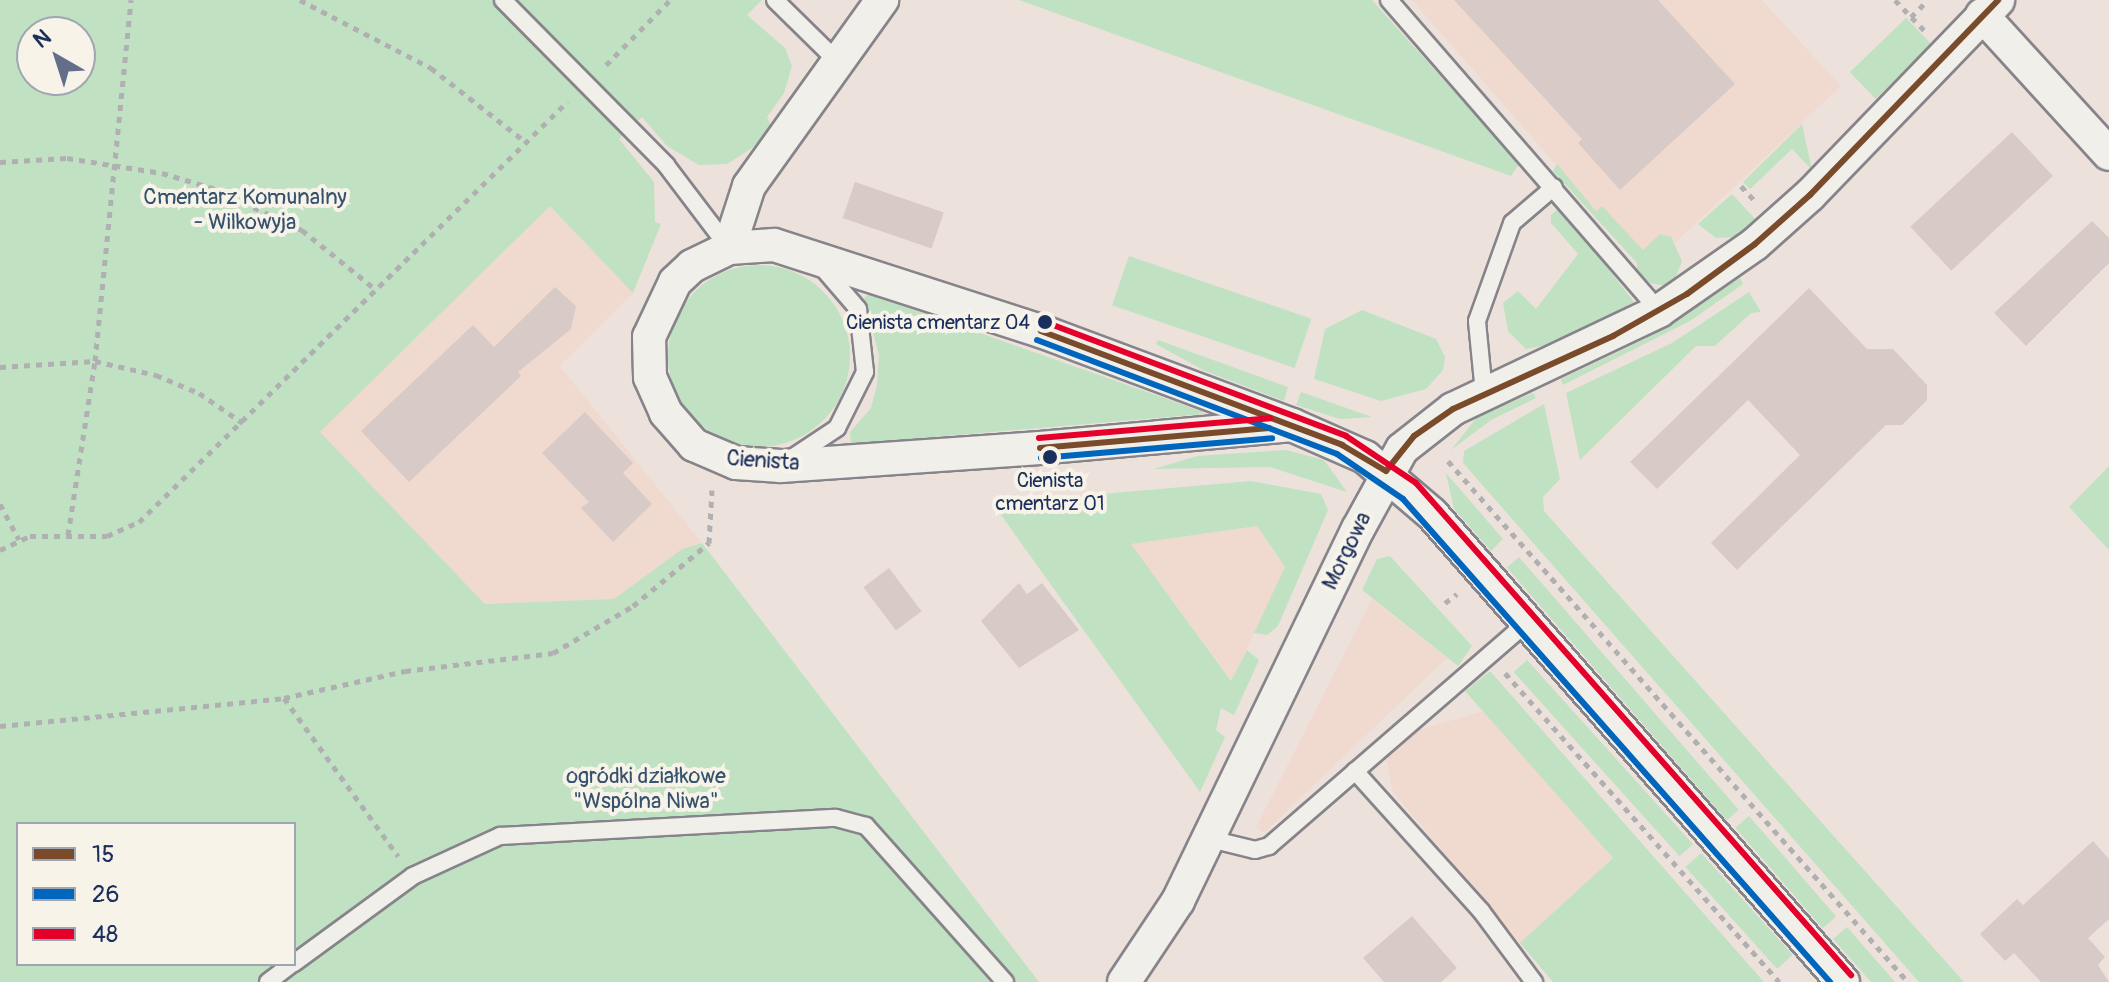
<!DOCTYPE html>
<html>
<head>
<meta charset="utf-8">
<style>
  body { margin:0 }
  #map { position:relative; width:2109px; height:982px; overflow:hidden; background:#ede2db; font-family:Pangolin,sans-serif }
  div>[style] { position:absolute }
  .built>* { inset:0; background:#f0dacf }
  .green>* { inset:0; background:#c0e1c2; transform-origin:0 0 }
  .round { border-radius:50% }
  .building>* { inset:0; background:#d8cac6; transform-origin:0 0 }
  .path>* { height:5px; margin-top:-2.5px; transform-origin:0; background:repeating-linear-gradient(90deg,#b0b0b2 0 6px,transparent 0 12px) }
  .roads { filter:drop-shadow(2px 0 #86848a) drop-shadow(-2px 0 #86848a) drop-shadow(0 2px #86848a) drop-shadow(0 -2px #86848a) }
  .lane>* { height:16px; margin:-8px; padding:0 8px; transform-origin:8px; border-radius:8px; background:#f1efea }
  .street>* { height:32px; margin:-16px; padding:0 16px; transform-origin:16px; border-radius:16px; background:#f1efea }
  .bus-1>* { height:6px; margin:-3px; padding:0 3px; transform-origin:3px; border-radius:3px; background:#7a4b2a }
  .bus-2>* { height:6px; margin:-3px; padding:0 3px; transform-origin:3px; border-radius:3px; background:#0065bd }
  .bus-3>* { height:6px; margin:-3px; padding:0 3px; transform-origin:3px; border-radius:3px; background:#e4002b }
  .dots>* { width:22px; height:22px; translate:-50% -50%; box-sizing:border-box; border:4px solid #f7f3e8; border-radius:50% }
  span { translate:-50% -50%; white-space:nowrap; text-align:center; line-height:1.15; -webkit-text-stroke:8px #f7f3e8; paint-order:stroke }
  .bus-label { font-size:20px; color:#1b2f5e }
  .right { translate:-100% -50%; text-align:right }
  .park-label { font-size:22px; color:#35526e }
  .street-label { font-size:22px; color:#1b2f5e }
  .legend { position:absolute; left:16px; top:822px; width:280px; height:144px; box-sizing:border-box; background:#f7f3e8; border:2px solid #9fa5b1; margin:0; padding:10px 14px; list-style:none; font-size:24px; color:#1b2f5e }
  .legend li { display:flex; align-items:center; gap:16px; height:40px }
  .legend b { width:40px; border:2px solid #9fa5b1 }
  .north { position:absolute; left:16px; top:16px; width:80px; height:80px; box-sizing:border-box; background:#f7f3e8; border:2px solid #9fa5b1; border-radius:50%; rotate:321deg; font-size:22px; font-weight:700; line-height:32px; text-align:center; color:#1b2f5e }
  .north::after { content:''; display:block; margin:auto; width:28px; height:36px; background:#646e8a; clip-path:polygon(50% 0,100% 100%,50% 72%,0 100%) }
</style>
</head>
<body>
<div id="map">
  <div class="built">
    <i style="clip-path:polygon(1412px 0,1762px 0,1841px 86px,1676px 242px,1633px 253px)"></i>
    <i style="clip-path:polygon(550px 206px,633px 293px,560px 366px,702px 543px,682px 549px,614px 599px,485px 604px,319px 432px)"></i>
    <i style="clip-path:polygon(1257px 526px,1285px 568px,1232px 681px,1131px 544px)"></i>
    <i style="clip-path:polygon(1372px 599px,1447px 658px,1264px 833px,1256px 827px)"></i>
    <i style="clip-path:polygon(1484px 711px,1613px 858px,1520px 943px,1393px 792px,1385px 755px,1414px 731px)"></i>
  </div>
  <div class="green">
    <i style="clip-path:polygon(evenodd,0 0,762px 0,747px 15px,785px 48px,792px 66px,784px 93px,767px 117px,772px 128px,752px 148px,727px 164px,699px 165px,667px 146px,642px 117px,619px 139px,654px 182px,655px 222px,661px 224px,633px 293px,550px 206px,320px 432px,485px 604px,614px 599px,682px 549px,702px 543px,1039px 982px,0 982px,0 0,32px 32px,80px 32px,80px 80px,32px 80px,32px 32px,0 0,18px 824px,294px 824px,294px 964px,18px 964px,18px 824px)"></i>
    <i style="clip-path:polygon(1019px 0,1372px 0,1519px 164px,1511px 176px)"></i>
    <i style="left:1906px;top:18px;width:37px;height:78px;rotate:46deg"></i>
    <i style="clip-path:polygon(1802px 124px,1812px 170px,1792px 149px,1750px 189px,1743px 182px)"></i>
    <i style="clip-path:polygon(1557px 164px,1596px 211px,1602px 206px,1643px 250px,1660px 234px,1671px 237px,1682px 261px,1674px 281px,1666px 286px,1650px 283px,1637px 270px,1637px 263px,1553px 171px)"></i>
    <i style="clip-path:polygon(1732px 194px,1756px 220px,1735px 237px,1716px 238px,1698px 224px)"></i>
    <i style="clip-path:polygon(1560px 207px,1634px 302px,1560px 342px,1526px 349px,1508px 331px,1503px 303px,1518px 291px,1536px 309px,1578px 254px,1551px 223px,1551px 215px)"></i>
    <i style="left:1129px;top:256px;width:193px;height:52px;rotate:19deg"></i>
    <i class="round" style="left:668px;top:265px;width:182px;height:182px"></i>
    <i style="clip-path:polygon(1740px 278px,1743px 284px,1690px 321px,1563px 385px,1561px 379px,1645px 339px)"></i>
    <i style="clip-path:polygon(1749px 292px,1761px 312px,1751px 313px,1715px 346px,1696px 346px,1580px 460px,1566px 393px,1672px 343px)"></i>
    <i style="clip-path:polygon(869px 294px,1201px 411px,1204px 414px,851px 444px,850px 432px,871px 408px,877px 385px,879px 355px,864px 298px)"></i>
    <i style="clip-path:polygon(1362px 310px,1436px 339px,1445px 357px,1443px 370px,1426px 389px,1381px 401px,1314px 379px,1325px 329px)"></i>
    <i style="clip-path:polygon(1158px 340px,1288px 387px,1284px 401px,1205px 371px,1156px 344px)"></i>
    <i style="clip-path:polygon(1301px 392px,1372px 417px,1340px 419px,1296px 405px)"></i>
    <i style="clip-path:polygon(1533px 393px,1536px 398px,1491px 420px,1451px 450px,1478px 416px)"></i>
    <i style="clip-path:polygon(1544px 404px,1560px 479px,1543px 497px,1544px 511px,1964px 982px,1919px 982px,1463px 463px,1464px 451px)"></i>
    <i style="clip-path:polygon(1286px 450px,1324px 460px,1347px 492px,1270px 467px,1154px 469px,1197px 456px)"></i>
    <i style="clip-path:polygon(2109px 466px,2109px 550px,2069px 507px)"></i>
    <i style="clip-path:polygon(1446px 473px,1503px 539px,1491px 551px,1454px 509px)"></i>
    <i style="clip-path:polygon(1251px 481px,1321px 494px,1328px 510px,1278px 626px,1267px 635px,1254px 633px,1285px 567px,1257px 526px,1131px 544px,1231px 681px,1247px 650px,1259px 660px,1234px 715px,1221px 708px,1216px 730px,1225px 737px,1200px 792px,1001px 515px,1000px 503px)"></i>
    <i style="clip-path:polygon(1390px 556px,1472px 646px,1458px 666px,1362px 590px,1377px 559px)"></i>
    <i style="left:1519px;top:557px;width:335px;height:16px;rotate:49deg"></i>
    <i style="left:1527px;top:660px;width:248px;height:18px;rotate:48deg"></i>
    <i style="clip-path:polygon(1490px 671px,1764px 982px,1553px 982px,1520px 943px,1613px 858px,1465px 691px)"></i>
    <i style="left:1749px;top:816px;width:133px;height:18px;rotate:49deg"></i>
    <i style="left:1701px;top:853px;width:137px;height:21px;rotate:48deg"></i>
    <i style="clip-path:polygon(1847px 927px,1895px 982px,1871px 982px,1833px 939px)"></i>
  </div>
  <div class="building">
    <i style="clip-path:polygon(1454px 0,1658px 0,1735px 84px,1620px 190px,1578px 143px,1582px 139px)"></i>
    <i style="left:2012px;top:132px;width:60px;height:139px;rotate:47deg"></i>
    <i style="left:855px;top:182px;width:94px;height:38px;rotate:19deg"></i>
    <i style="clip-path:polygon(2092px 221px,2109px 238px,2109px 263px,2026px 346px,1994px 313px)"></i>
    <i style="clip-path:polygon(555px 287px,576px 306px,571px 329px,518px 372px,521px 376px,409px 482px,361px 431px,473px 325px,494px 347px)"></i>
    <i style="clip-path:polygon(1809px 288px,1867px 349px,1893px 349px,1927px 385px,1927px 400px,1902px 425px,1886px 425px,1737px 570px,1711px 543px,1800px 455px,1748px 400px,1657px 489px,1630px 462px)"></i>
    <i style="clip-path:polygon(585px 412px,633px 463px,623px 473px,652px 504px,613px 542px,581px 508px,589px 502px,542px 453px)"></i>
    <i style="left:889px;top:568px;width:54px;height:32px;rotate:53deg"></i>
    <i style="clip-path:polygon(1019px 583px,1027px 594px,1042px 583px,1079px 630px,1019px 668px,981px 621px)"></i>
    <i style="clip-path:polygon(2093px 841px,2109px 859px,2109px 919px,2088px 938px,2105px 957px,2098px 965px,2109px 982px,2041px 982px,2014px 953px,2005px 961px,1980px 934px,2017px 899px,2023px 905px)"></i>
    <i style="clip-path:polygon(1412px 916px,1457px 968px,1441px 982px,1384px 982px,1363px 958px)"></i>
  </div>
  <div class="path">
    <i style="left:300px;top:0;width:148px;rotate:27.4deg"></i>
    <i style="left:431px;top:68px;width:117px;rotate:38deg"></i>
    <i style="left:1895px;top:0;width:42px;rotate:46deg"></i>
    <i style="left:1911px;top:17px;width:24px;rotate:-45deg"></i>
    <i style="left:606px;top:65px;width:91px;rotate:-45.4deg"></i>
    <i style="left:0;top:162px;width:67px;rotate:-3.4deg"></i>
    <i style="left:67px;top:158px;width:96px;rotate:9deg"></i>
    <i style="left:162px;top:173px;width:50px;rotate:16.3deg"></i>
    <i style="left:210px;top:187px;width:102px;rotate:25.1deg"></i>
    <i style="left:302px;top:230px;width:94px;rotate:38.9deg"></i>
    <i style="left:1741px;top:186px;width:19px;rotate:47deg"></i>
    <i style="left:0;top:367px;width:95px;rotate:-3.6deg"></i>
    <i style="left:95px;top:361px;width:63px;rotate:12.9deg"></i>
    <i style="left:156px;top:375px;width:47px;rotate:22.7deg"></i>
    <i style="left:199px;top:393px;width:53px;rotate:34.3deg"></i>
    <i style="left:1448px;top:461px;width:695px;rotate:48.56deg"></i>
    <i style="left:0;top:504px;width:40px;rotate:62deg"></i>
    <i style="left:68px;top:535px;width:176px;rotate:-81.2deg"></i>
    <i style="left:95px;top:361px;width:363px;rotate:-84.3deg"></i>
    <i style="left:0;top:550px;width:33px;rotate:-25deg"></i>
    <i style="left:30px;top:536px;width:77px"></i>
    <i style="left:107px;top:536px;width:35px;rotate:-24deg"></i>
    <i style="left:139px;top:522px;width:600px;rotate:-44.46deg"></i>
    <i style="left:1445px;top:603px;width:15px;rotate:-37deg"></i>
    <i style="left:1505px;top:673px;width:413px;rotate:48.4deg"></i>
    <i style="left:284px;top:698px;width:195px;rotate:54.2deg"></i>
    <i style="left:0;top:726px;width:285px;rotate:-5.6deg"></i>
    <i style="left:284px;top:698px;width:124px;rotate:-12.6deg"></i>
    <i style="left:405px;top:671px;width:149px;rotate:-6.9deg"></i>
    <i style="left:553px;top:653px;width:93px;rotate:-30.4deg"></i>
    <i style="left:633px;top:606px;width:99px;rotate:-39.7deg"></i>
    <i style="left:709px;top:543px;width:53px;rotate:-86.8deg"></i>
  </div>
  <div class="roads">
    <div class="lane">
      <i style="left:503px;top:0;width:232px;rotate:45.3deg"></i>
      <i style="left:666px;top:165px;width:104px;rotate:52.8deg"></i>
      <i style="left:775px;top:0;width:86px;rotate:44.5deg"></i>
      <i style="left:1389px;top:0;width:412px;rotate:49deg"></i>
      <i style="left:1484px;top:393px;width:72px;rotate:-95.6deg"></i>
      <i style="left:1477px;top:321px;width:104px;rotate:-70.3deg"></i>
      <i style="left:1512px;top:223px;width:55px;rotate:-40.6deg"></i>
      <i style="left:789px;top:460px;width:58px;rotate:-33.7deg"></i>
      <i style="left:837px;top:428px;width:63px;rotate:-63.4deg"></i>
      <i style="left:865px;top:372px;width:63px;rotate:-96.3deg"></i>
      <i style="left:858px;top:309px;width:57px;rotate:-130.7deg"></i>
      <i style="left:1355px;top:771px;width:188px;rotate:48deg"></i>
      <i style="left:1481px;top:911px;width:89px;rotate:53.3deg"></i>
      <i style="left:1210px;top:839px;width:46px;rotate:13.7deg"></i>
      <i style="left:1255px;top:850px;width:15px;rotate:-16deg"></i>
      <i style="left:1269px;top:846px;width:340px;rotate:-40.9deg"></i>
      <i style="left:294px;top:963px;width:147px;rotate:-36.2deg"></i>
      <i style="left:413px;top:876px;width:96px;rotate:-24.7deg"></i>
      <i style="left:500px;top:836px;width:336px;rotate:-3.1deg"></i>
      <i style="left:836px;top:818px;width:31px;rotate:15deg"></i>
      <i style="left:866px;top:826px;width:209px;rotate:48.3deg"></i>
      <i style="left:268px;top:982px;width:30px;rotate:-37deg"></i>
    </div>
    <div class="street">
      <i style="left:1982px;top:15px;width:188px;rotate:47.6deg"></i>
      <i style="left:729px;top:248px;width:65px;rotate:-72.1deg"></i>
      <i style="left:749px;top:186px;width:229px;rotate:-54.4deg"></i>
      <i style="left:1292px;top:425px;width:253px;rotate:174.8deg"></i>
      <i style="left:1040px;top:448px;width:260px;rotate:176deg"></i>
      <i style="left:781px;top:466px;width:45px;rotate:-176.2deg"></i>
      <i style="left:736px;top:463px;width:46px;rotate:-156.8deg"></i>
      <i style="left:694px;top:445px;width:43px;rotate:-131.2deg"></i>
      <i style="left:666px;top:413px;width:39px;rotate:-114deg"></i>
      <i style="left:650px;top:377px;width:40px;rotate:-91.4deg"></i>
      <i style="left:649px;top:337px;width:61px;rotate:-64.7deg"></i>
      <i style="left:675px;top:282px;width:23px;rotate:-43deg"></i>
      <i style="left:692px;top:266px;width:41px;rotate:-25.9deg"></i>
      <i style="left:729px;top:248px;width:45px;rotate:-3.8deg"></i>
      <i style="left:774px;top:245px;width:281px;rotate:17.9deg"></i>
      <i style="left:1041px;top:331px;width:268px;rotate:20.5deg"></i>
      <i style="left:1292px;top:425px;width:80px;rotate:23.7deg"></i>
      <i style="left:1365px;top:457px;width:88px;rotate:40.4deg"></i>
      <i style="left:1432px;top:514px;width:623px;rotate:48.71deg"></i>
      <i style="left:1124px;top:982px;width:97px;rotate:-56.3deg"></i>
      <i style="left:1178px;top:901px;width:413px;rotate:-64.2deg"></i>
      <i style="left:1358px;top:529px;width:91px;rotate:-61.2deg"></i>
      <i style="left:1402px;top:449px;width:65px;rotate:-38.1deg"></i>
      <i style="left:1453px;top:409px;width:228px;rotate:-25.4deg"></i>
      <i style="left:1659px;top:311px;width:117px;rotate:-34.9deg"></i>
      <i style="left:1755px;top:244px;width:74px;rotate:-41.7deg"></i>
      <i style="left:1810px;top:195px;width:271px;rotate:-46deg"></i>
    </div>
  </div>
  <div class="bus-1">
    <i style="left:1041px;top:331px;width:322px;rotate:20.7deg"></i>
    <i style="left:1342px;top:445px;width:51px;rotate:30.6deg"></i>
    <i style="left:1040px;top:448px;width:230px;rotate:-5deg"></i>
    <i style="left:1386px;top:471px;width:45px;rotate:-51.3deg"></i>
    <i style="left:1414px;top:436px;width:47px;rotate:-34.7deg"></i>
    <i style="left:1453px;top:409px;width:176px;rotate:-24.5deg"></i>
    <i style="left:1613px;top:336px;width:85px;rotate:-29.6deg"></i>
    <i style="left:1687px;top:294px;width:84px;rotate:-36.3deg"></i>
    <i style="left:1755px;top:244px;width:74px;rotate:-41.7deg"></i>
    <i style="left:1810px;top:195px;width:271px;rotate:-46deg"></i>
  </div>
  <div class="bus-2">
    <i style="left:1037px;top:340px;width:321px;rotate:20.8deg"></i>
    <i style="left:1337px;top:454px;width:80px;rotate:34.3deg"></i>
    <i style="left:1403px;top:499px;width:645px;rotate:48.52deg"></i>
    <i style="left:1041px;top:458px;width:232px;rotate:-4.9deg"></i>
  </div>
  <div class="bus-3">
    <i style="left:1045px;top:322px;width:322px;rotate:20.7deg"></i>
    <i style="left:1346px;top:436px;width:84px;rotate:33.9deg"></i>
    <i style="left:1416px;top:483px;width:657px;rotate:48.52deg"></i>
    <i style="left:1039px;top:438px;width:232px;rotate:-4.9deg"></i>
  </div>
  <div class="dots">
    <i style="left:1045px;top:322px;background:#1b2f5e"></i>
    <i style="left:1050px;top:457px;background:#1b2f5e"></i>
  </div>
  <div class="bus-label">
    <span class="right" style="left:1030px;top:322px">Cienista cmentarz 04</span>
    <span style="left:1050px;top:492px">Cienista<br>cmentarz 01</span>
  </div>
  <div class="park-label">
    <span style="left:245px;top:210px">Cmentarz Komunalny<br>- Wilkowyja</span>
    <span style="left:646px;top:789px">ogródki działkowe<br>"Wspólna Niwa"</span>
  </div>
  <div class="street-label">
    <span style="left:763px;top:461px;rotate:4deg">Cienista</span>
    <span style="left:1347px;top:551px;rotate:-64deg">Morgowa</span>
  </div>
  <ul class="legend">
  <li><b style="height:10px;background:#7a4b2a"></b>15</li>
  <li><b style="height:10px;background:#0065bd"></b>26</li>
  <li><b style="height:10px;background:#e4002b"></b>48</li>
  </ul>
  <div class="north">N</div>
</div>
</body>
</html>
